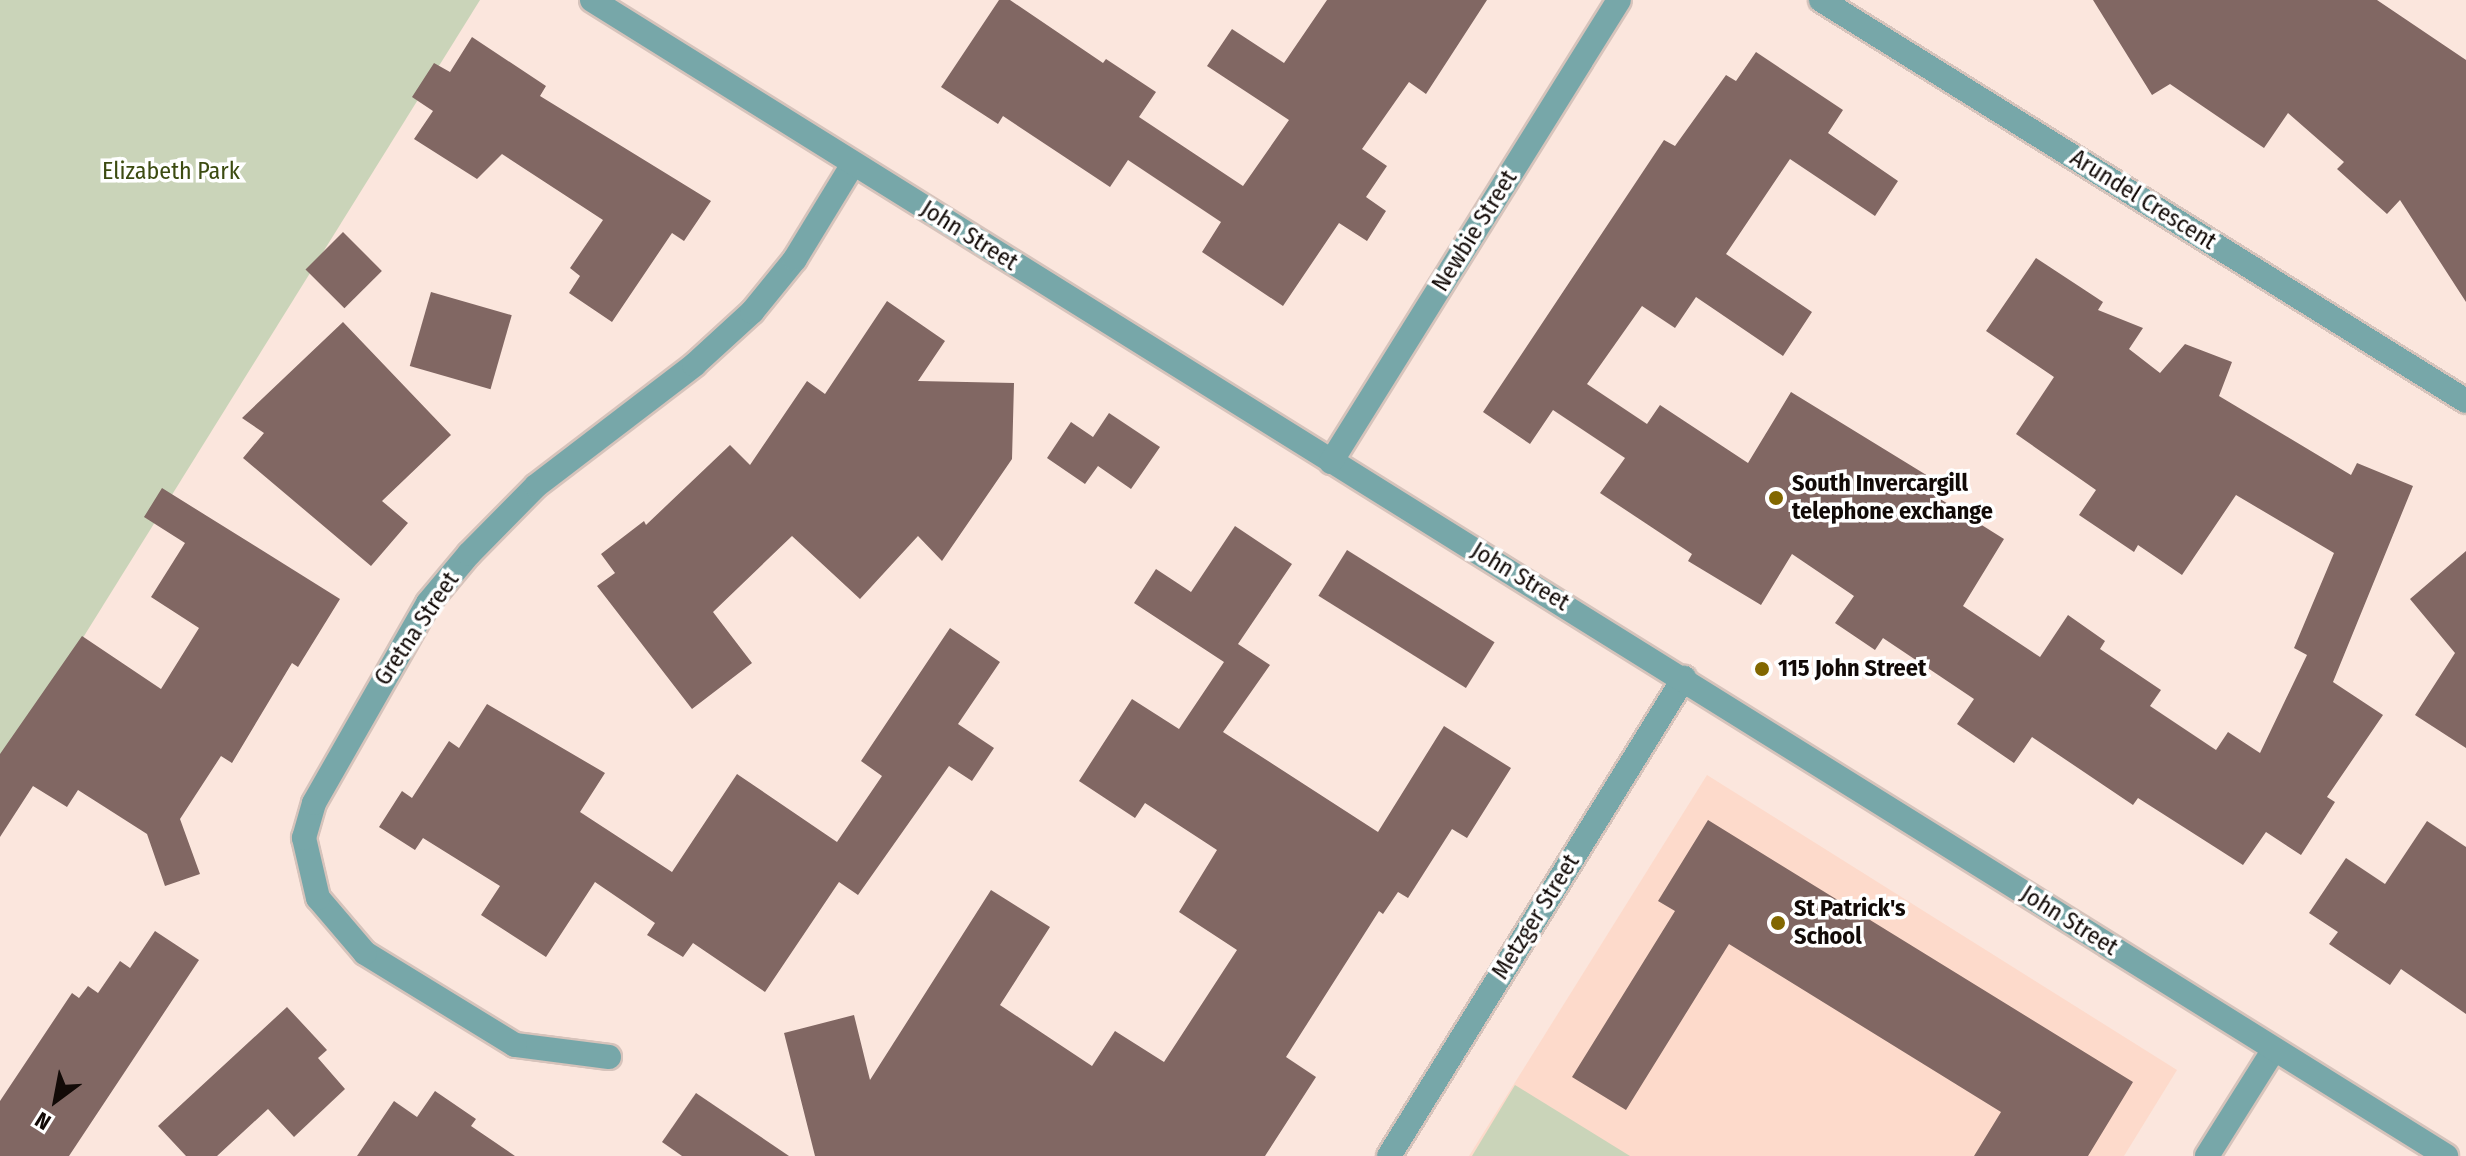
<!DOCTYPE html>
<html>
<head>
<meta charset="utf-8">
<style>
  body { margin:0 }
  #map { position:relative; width:2466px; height:1156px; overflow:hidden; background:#fbe6dd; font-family:"Fira Sans Condensed",sans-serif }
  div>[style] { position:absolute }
  .built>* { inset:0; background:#fddacb }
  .green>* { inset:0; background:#cad4b9 }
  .building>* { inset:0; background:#816763; transform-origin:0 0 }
  .roads { filter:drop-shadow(2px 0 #d6c3bb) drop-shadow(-2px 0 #d6c3bb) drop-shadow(0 2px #d6c3bb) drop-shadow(0 -2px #d6c3bb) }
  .minor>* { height:24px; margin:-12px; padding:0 12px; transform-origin:12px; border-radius:12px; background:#77a7a9 }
  .tertiary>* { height:24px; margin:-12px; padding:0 12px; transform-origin:12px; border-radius:12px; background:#77a7a9 }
  .dots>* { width:22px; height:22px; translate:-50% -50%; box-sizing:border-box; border:4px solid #fff; border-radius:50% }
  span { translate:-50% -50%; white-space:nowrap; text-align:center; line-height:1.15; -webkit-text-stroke:7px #fff; paint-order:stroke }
  .park-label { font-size:24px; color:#3c4b11 }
  .street-label { font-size:24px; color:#120a07 }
  .poi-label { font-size:24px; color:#120a07; font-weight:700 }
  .left { translate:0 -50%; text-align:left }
  .north { position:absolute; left:16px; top:1060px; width:80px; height:80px; -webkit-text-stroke:6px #fff; paint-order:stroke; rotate:212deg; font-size:22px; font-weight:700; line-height:32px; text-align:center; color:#120a07 }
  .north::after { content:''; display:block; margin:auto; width:28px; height:36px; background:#120a07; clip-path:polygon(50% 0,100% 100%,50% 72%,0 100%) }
</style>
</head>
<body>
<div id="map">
  <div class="built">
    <i style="clip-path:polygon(1707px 775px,2177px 1070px,2124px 1156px,1469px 1156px)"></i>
  </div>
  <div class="green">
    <i style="clip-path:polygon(0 0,480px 0,0 771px)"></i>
    <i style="clip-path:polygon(1515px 1085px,1630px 1156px,1472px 1156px)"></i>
  </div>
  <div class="building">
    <i style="clip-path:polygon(999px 0,1010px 0,1103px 63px,1106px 59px,1156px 92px,1139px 117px,1243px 186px,1289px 120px,1207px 66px,1232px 29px,1284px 63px,1327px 0,1487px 0,1426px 94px,1409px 82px,1362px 149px,1387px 166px,1366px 197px,1386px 211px,1367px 241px,1339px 223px,1283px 306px,1202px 252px,1221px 222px,1128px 160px,1110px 187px,1003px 116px,998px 124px,941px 87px)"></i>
    <i style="clip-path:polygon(2093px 0,2377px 0,2466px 60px,2466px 302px,2400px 200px,2387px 214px,2337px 169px,2344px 162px,2288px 113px,2264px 148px,2170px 84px,2152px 95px)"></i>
    <i style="clip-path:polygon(472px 37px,546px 86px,540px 96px,711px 201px,684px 241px,672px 233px,612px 322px,569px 293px,580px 276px,570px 268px,603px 220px,502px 154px,477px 179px,414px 139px,433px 111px,412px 97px,434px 63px,450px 72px)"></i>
    <i style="clip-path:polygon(1756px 52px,1843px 110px,1828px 133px,1898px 181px,1875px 216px,1790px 159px,1726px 254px,1812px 312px,1783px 356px,1696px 297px,1675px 328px,1642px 306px,1587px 384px,1647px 424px,1660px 405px,1748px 463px,1791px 392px,1928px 476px,1921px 487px,2004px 539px,1963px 606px,2040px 657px,2068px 615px,2105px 641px,2100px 649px,2161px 690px,2150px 706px,2216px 750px,2228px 732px,2260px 753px,2307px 655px,2294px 648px,2334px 553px,2236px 495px,2182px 575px,2138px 545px,2134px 552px,2079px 515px,2096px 490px,2016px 434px,2054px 377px,1986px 331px,2036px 258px,2103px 302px,2098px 310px,2143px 328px,2129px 349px,2160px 373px,2185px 344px,2232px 362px,2219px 396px,2351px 475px,2357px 463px,2413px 486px,2333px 682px,2383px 715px,2327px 797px,2335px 802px,2301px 855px,2266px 832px,2243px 865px,2138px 798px,2133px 805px,2032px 737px,2014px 763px,1957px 724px,1974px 699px,1883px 638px,1875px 650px,1835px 623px,1854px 596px,1792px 554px,1761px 605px,1688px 561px,1692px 554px,1600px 493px,1625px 458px,1553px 410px,1530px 444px,1483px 412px,1664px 140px,1675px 146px,1726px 75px,1736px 81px)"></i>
    <i style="left:343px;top:232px;width:55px;height:53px;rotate:45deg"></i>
    <i style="left:431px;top:292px;width:84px;height:77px;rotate:16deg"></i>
    <i style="clip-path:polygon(887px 301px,945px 341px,918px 381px,1014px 383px,1012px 459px,942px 561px,918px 536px,860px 599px,792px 536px,713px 612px,752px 663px,692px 709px,597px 586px,615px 573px,601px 554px,644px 521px,646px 525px,730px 445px,750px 465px,807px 381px,825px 394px)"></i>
    <i style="clip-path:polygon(343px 322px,451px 435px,382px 501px,408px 523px,371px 566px,243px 458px,264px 433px,242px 418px)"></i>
    <i style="clip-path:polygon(1109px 413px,1160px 447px,1131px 489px,1098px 466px,1085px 484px,1047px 458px,1071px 422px,1093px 437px)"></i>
    <i style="clip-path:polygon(162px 488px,340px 599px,298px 667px,292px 663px,232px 763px,221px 756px,180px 819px,200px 874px,165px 886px,147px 834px,78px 790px,67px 807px,33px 786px,0 837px,0 754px,82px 636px,161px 689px,199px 628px,151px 597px,185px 543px,144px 517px)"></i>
    <i style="clip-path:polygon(1235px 526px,1292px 564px,1238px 644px,1270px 665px,1223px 732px,1378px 832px,1444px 726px,1511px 768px,1467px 838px,1452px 829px,1408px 898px,1398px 892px,1383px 914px,1379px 911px,1286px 1057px,1316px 1077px,1265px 1156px,815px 1156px,784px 1033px,854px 1015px,870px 1080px,991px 890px,1050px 927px,1000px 1005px,1092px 1066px,1115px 1031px,1164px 1062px,1237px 950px,1179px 912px,1217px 850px,1145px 803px,1135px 818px,1079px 781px,1132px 699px,1179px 729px,1224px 662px,1134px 603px,1156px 569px,1191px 592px)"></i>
    <i style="left:1347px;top:550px;width:174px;height:54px;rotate:32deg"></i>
    <i style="clip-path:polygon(2466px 551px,2466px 748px,2415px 715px,2455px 653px,2410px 599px)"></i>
    <i style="clip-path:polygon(950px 628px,1000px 662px,958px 724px,994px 748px,972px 781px,949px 766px,858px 895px,839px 882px,765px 992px,693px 943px,683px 957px,647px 935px,655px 923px,595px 882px,546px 957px,481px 915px,500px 886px,423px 838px,415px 850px,379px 827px,402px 791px,412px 798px,449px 741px,459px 748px,487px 704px,605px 773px,580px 812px,672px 872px,737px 774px,837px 842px,882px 776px,861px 761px)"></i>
    <i style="clip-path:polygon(1708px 820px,2133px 1082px,2088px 1156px,1974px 1156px,2001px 1112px,1729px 944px,1626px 1110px,1572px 1077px,1675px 911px,1658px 901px)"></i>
    <i style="clip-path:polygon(2427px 821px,2466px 847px,2466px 1014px,2401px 969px,2390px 985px,2329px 944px,2338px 932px,2309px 913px,2346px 858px,2385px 884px)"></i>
    <i style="clip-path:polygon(155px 931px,199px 960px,69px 1156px,0 1156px,0 1101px,72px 993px,79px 998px,88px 986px,98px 993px,120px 961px,130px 968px)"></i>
    <i style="clip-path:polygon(287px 1007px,327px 1050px,318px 1058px,345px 1089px,294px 1137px,268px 1109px,217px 1156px,186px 1156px,158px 1126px)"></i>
    <i style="clip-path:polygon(435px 1091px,476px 1119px,471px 1126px,515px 1156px,357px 1156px,394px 1101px,417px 1117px)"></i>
    <i style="clip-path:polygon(696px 1093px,789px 1156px,682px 1156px,662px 1142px)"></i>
  </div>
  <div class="roads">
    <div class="minor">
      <i style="left:1821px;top:0;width:759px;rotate:31.87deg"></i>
      <i style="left:609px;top:1057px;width:95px;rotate:-172.7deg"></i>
      <i style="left:515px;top:1045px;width:176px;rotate:-148.5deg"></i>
      <i style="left:365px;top:953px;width:72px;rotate:-130.5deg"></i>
      <i style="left:318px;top:898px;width:62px;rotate:-103.1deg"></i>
      <i style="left:304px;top:838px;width:36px;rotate:-74deg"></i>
      <i style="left:314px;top:803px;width:230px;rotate:-60.3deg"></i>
      <i style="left:428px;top:603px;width:64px;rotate:-50.1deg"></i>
      <i style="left:469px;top:554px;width:95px;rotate:-45.4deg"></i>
      <i style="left:536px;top:486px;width:199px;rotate:-37.4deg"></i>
      <i style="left:694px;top:365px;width:79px;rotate:-42.4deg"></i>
      <i style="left:752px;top:312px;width:68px;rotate:-50.9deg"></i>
      <i style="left:795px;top:259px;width:111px;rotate:-58.6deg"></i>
      <i style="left:1389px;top:1156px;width:562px;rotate:-58.32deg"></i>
      <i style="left:2207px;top:1156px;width:126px;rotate:-57.9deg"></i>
    </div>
    <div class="tertiary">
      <i style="left:592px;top:0;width:2185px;rotate:31.94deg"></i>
      <i style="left:1331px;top:462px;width:544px;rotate:-58.06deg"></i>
    </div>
  </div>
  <div class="dots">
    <i style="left:1776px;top:498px;background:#826700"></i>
    <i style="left:1762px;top:669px;background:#826700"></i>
    <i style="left:1778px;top:923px;background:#826700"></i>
  </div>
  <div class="park-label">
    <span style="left:171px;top:172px">Elizabeth Park</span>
  </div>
  <div class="street-label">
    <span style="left:2143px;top:200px;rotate:32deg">Arundel Crescent</span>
    <span style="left:1475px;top:231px;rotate:-58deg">Newbie Street</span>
    <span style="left:969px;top:236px;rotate:32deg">John Street</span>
    <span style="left:1520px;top:577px;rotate:31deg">John Street</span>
    <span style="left:417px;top:629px;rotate:-56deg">Gretna Street</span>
    <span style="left:1536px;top:917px;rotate:-58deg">Metzger Street</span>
    <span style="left:2069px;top:921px;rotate:32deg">John Street</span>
  </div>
  <div class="poi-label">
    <span class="left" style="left:1792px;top:498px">South Invercargill<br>telephone exchange</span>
    <span class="left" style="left:1778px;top:669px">115 John Street</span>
    <span class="left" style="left:1794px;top:923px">St Patrick's<br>School</span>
  </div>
  <div class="north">N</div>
</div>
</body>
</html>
